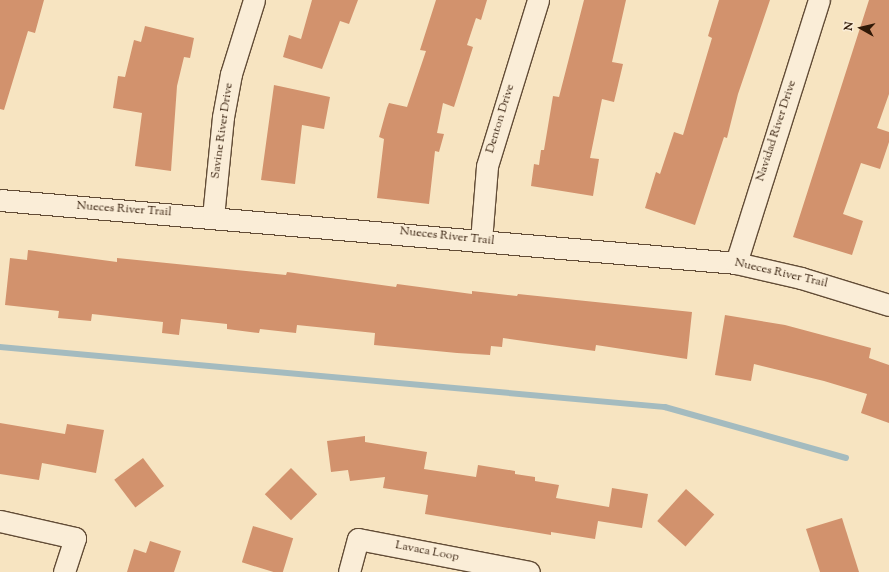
<!DOCTYPE html>
<html>
<head>
<meta charset="utf-8">
<style>
  body { margin:0 }
  #map { position:relative; width:889px; height:572px; overflow:hidden; background:#f7e4c1; font-family:"Sorts Mill Goudy",serif }
  div>[style] { position:absolute }
  .stream>* { height:5.5px; margin:-2.75px; padding:0 2.75px; transform-origin:2.75px; border-radius:2.75px; background:#a4bbbf }
  .building>* { inset:0; background:#d2926d; transform-origin:0 0 }
  .roads { filter:drop-shadow(1px 0 #624c36) drop-shadow(-1px 0 #624c36) drop-shadow(0 1px #624c36) drop-shadow(0 -1px #624c36) }
  .street>* { height:21px; margin:-10.5px; padding:0 10.5px; transform-origin:10.5px; border-radius:10.5px; background:#faedd7 }
  span { translate:-50% -50%; white-space:nowrap; text-align:center; line-height:1.15; -webkit-text-stroke:3.5px #faedd7; paint-order:stroke }
  .street-label { font-size:12px; color:#301907 }
  .north { position:absolute; left:841px; top:8px; width:40px; height:40px; -webkit-text-stroke:3px #faedd7; paint-order:stroke; rotate:278deg; font-size:11px; font-weight:700; line-height:16px; text-align:center; color:#301907 }
  .north::after { content:''; display:block; margin:auto; width:14px; height:18px; background:#301907; clip-path:polygon(50% 0,100% 100%,50% 72%,0 100%) }
</style>
</head>
<body>
<div id="map">
  <div class="stream">
    <i style="left:0;top:347px;width:668px;rotate:5.16deg"></i>
    <i style="left:665px;top:407px;width:188px;rotate:15.7deg"></i>
  </div>
  <div class="building">
    <i style="clip-path:polygon(0 0,44px 0,35px 33px,28px 31px,4px 110px,0 109px)"></i>
    <i style="clip-path:polygon(312px 0,358px 0,349px 24px,340px 21px,322px 69px,283px 57px,289px 35px,301px 39px)"></i>
    <i style="clip-path:polygon(436px 0,487px 0,481px 20px,476px 18px,467px 45px,473px 47px,454px 107px,443px 103px,437px 133px,444px 134px,439px 152px,435px 151px,429px 204px,377px 198px,384px 139px,379px 137px,387px 108px,389px 103px,407px 107px,426px 51px,420px 50px)"></i>
    <i style="clip-path:polygon(584px 0,626px 0,612px 62px,623px 64px,614px 102px,602px 99px,590px 158px,599px 159px,593px 196px,531px 186px,534px 164px,539px 165px,541px 150px,544px 150px,553px 96px,559px 97px)"></i>
    <i style="clip-path:polygon(719px 0,770px 0,738px 94px,727px 138px,724px 137px,695px 225px,645px 208px,656px 172px,660px 174px,674px 132px,683px 135px,712px 38px,708px 36px)"></i>
    <i style="clip-path:polygon(869px 0,889px 0,889px 94px,877px 128px,889px 132px,889px 142px,880px 169px,861px 163px,843px 214px,863px 221px,852px 255px,793px 237px)"></i>
    <i style="clip-path:polygon(145px 26px,194px 38px,190px 58px,184px 57px,177px 86px,171px 171px,135px 166px,142px 113px,113px 108px,118px 76px,125px 77px,134px 40px,141px 42px)"></i>
    <i style="clip-path:polygon(274px 85px,330px 97px,324px 129px,302px 125px,295px 184px,261px 180px)"></i>
    <i style="clip-path:polygon(28px 250px,117px 262px,117px 258px,286px 275px,287px 272px,396px 287px,397px 284px,472px 294px,472px 291px,517px 296px,518px 294px,692px 312px,687px 359px,596px 345px,595px 351px,503px 338px,502px 347px,491px 346px,490px 355px,457px 353px,374px 345px,375px 333px,297px 325px,296px 333px,260px 329px,259px 333px,227px 329px,227px 324px,181px 319px,179px 335px,162px 333px,163px 322px,92px 314px,91px 321px,58px 318px,59px 311px,5px 305px,10px 258px,27px 260px)"></i>
    <i style="clip-path:polygon(725px 315px,785px 325px,871px 348px,869px 358px,889px 365px,889px 423px,861px 413px,867px 394px,824px 381px,754px 364px,751px 381px,715px 375px)"></i>
    <i style="clip-path:polygon(0 423px,65px 434px,67px 424px,104px 430px,96px 473px,42px 463px,39px 480px,0 474px)"></i>
    <i style="clip-path:polygon(365px 436px,365px 442px,427px 452px,424px 469px,476px 477px,478px 465px,515px 471px,515px 474px,535px 477px,535px 481px,559px 485px,556px 498px,609px 507px,612px 488px,648px 494px,642px 528px,598px 521px,595px 539px,551px 532px,551px 535px,425px 514px,428px 495px,383px 488px,385px 477px,350px 481px,348px 470px,331px 472px,327px 441px)"></i>
    <i style="left:143px;top:458px;width:35px;height:36px;rotate:53deg"></i>
    <i style="left:291px;top:468px;width:37px;height:37px;rotate:45deg"></i>
    <i style="left:686px;top:489px;width:38px;height:43px;rotate:42deg"></i>
    <i style="clip-path:polygon(842px 518px,859px 572px,820px 572px,806px 529px)"></i>
    <i style="left:253px;top:526px;width:42px;height:38px;rotate:17deg"></i>
    <i style="clip-path:polygon(150px 541px,181px 551px,174px 572px,127px 572px,134px 549px,146px 553px)"></i>
  </div>
  <div class="roads">
    <div class="street">
      <i style="left:0;top:200px;width:739px;rotate:4.89deg"></i>
      <i style="left:736px;top:263px;width:67px;rotate:13deg"></i>
      <i style="left:801px;top:278px;width:92px;rotate:17.1deg"></i>
      <i style="left:213px;top:217px;width:100px;rotate:-84.3deg"></i>
      <i style="left:223px;top:117px;width:44px;rotate:-79.5deg"></i>
      <i style="left:231px;top:74px;width:77px;rotate:-72.7deg"></i>
      <i style="left:481px;top:241px;width:75px;rotate:-85.4deg"></i>
      <i style="left:487px;top:166px;width:174px;rotate:-72.9deg"></i>
      <i style="left:736px;top:263px;width:276px;rotate:-72.5deg"></i>
      <i style="left:0;top:521px;width:77px;rotate:12.8deg"></i>
      <i style="left:75px;top:538px;width:36px;rotate:108deg"></i>
      <i style="left:349px;top:572px;width:34px;rotate:-75deg"></i>
      <i style="left:358px;top:539px;width:174px;rotate:10.9deg"></i>
    </div>
  </div>
  <div class="street-label">
    <span style="left:501px;top:119px;rotate:-73deg">Denton Drive</span>
    <span style="left:223px;top:131px;rotate:-82deg">Savine River Drive</span>
    <span style="left:777px;top:131px;rotate:-72deg">Navidad River Drive</span>
    <span style="left:124px;top:210px;rotate:4deg">Nueces River Trail</span>
    <span style="left:447px;top:237px;rotate:6deg">Nueces River Trail</span>
    <span style="left:781px;top:274px;rotate:13deg">Nueces River Trail</span>
    <span style="left:427px;top:552px;rotate:11deg">Lavaca Loop</span>
  </div>
  <div class="north">N</div>
</div>
</body>
</html>
